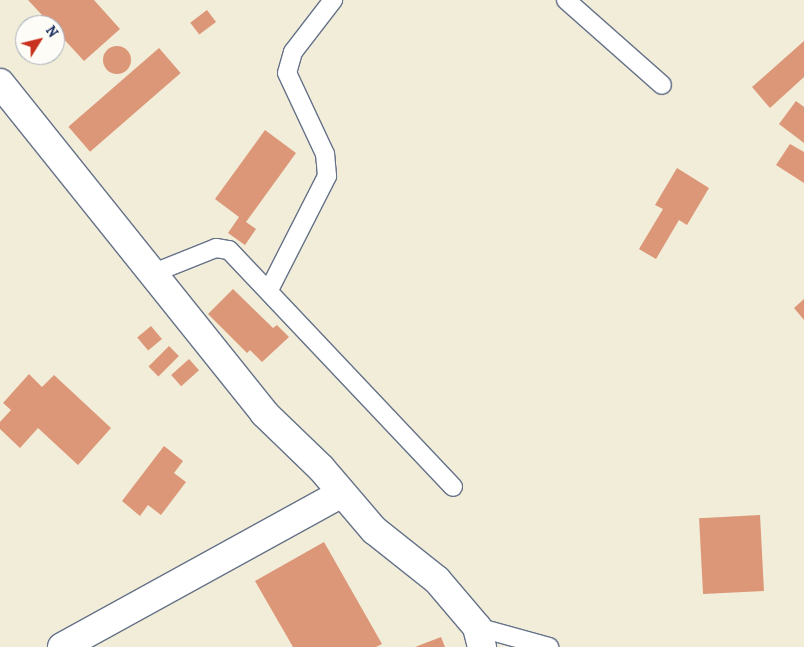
<!DOCTYPE html>
<html>
<head>
<meta charset="utf-8">
<style>
  body { margin:0 }
  #map { position:relative; width:804px; height:647px; overflow:hidden; background:#f2edd8; font-family:Alegreya,serif }
  div>[style] { position:absolute }
  .building>* { inset:0; background:#dc9678; transform-origin:0 0 }
  .round { border-radius:50% }
  .roads { filter:drop-shadow(1px 0 #667289) drop-shadow(-1px 0 #667289) drop-shadow(0 1px #667289) drop-shadow(0 -1px #667289) }
  .service>* { height:18px; margin:-9px; padding:0 9px; transform-origin:9px; border-radius:9px; background:#fff }
  .minor>* { height:28px; margin:-14px; padding:0 14px; transform-origin:14px; border-radius:14px; background:#fff }
  span { translate:-50% -50%; white-space:nowrap; text-align:center; line-height:1.15; -webkit-text-stroke:4px #fdfcf7; paint-order:stroke }
  .north { position:absolute; left:15px; top:15px; width:50px; height:50px; box-sizing:border-box; background:#fdfcf7; border:1px solid #a3aaba; border-radius:50%; rotate:54deg; font-size:14px; font-weight:700; line-height:20px; text-align:center; color:#1b2f5e }
  .north::after { content:''; display:block; margin:auto; width:18px; height:22px; background:#c8321e; clip-path:polygon(50% 0,100% 100%,50% 72%,0 100%) }
</style>
</head>
<body>
<div id="map">
  <div class="building">
    <i style="clip-path:polygon(28px 0,94px 0,120px 29px,84px 61px,61px 36px,55px 42px,55px 25px,33px 25px,42px 15px)"></i>
    <i style="left:207px;top:10px;width:15px;height:21px;rotate:53deg"></i>
    <i style="clip-path:polygon(804px 41px,804px 77px,770px 108px,752px 87px)"></i>
    <i class="round" style="left:103px;top:46px;width:28px;height:28px"></i>
    <i style="left:159px;top:48px;width:33px;height:120px;rotate:49deg"></i>
    <i style="clip-path:polygon(796px 101px,804px 107px,804px 143px,779px 124px)"></i>
    <i style="clip-path:polygon(265px 130px,296px 153px,246px 222px,256px 229px,245px 245px,228px 233px,239px 217px,215px 199px)"></i>
    <i style="clip-path:polygon(790px 144px,804px 152px,804px 183px,776px 165px)"></i>
    <i style="clip-path:polygon(677px 168px,709px 188px,687px 225px,679px 220px,656px 259px,639px 249px,663px 209px,655px 205px)"></i>
    <i style="clip-path:polygon(233px 289px,273px 328px,277px 325px,289px 337px,262px 362px,250px 350px,247px 353px,208px 314px)"></i>
    <i style="clip-path:polygon(804px 299px,804px 320px,794px 308px)"></i>
    <i style="left:151px;top:326px;width:17px;height:18px;rotate:50deg"></i>
    <i style="left:169px;top:346px;width:14px;height:29px;rotate:45deg"></i>
    <i style="left:189px;top:359px;width:15px;height:24px;rotate:48deg"></i>
    <i style="clip-path:polygon(29px 374px,42px 387px,54px 375px,111px 428px,78px 465px,38px 428px,20px 448px,0 429px,0 422px,11px 410px,3px 403px)"></i>
    <i style="clip-path:polygon(164px 446px,183px 461px,174px 473px,186px 482px,161px 515px,148px 505px,140px 516px,122px 501px)"></i>
    <i style="left:760px;top:515px;width:76px;height:61px;rotate:87deg"></i>
    <i style="clip-path:polygon(324px 542px,382px 644px,376px 647px,293px 647px,255px 581px)"></i>
    <i style="clip-path:polygon(441px 637px,445px 647px,415px 647px)"></i>
  </div>
  <div class="roads">
    <div class="service">
      <i style="left:566px;top:0;width:128px;rotate:41.5deg"></i>
      <i style="left:151px;top:274px;width:70px;rotate:-21.8deg"></i>
      <i style="left:216px;top:248px;width:13px;rotate:9deg"></i>
      <i style="left:229px;top:250px;width:326px;rotate:46.6deg"></i>
      <i style="left:269px;top:290px;width:128px;rotate:-63deg"></i>
      <i style="left:327px;top:176px;width:22px;rotate:-95deg"></i>
      <i style="left:325px;top:154px;width:89px;rotate:-115.1deg"></i>
      <i style="left:287px;top:73px;width:22px;rotate:-74deg"></i>
      <i style="left:293px;top:52px;width:66px;rotate:-52.4deg"></i>
      <i style="left:477px;top:627px;width:75px;rotate:15.5deg"></i>
    </div>
    <div class="minor">
      <i style="left:0;top:83px;width:423px;rotate:51.3deg"></i>
      <i style="left:264px;top:413px;width:79px;rotate:44deg"></i>
      <i style="left:321px;top:468px;width:82px;rotate:49.5deg"></i>
      <i style="left:374px;top:530px;width:80px;rotate:38.4deg"></i>
      <i style="left:437px;top:580px;width:62px;rotate:49.6deg"></i>
      <i style="left:477px;top:627px;width:21px;rotate:76deg"></i>
      <i style="left:62px;top:647px;width:317px;rotate:-28.8deg"></i>
    </div>
  </div>
  <div class="north">N</div>
</div>
</body>
</html>
